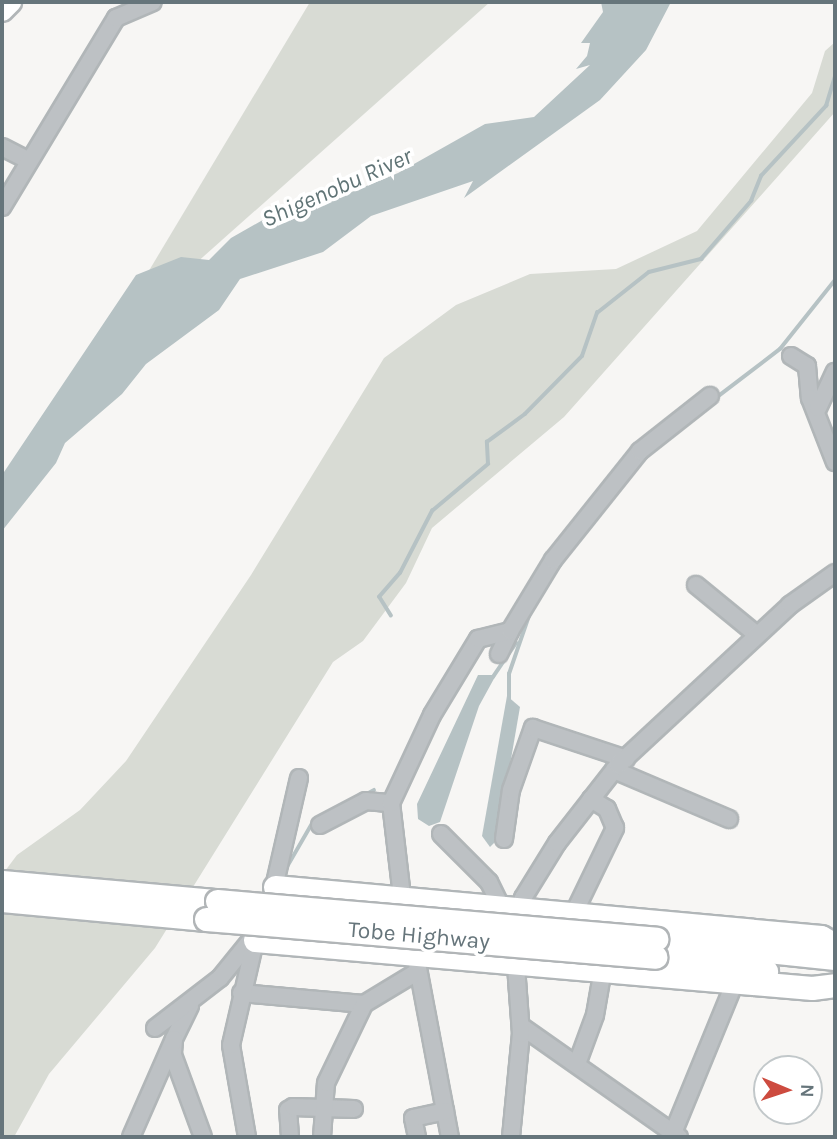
<!DOCTYPE html>
<html>
<head>
<meta charset="utf-8">
<style>
  body { margin:0 }
  #map { position:relative; width:837px; height:1139px; overflow:hidden; background:#f7f6f4; font-family:Karla,sans-serif }
  div>[style] { position:absolute }
  .green>* { inset:0; background:#d8dbd4 }
  .water>* { inset:0; background:#b6c2c4 }
  .stream>* { height:3.5px; margin:-1.75px; padding:0 1.75px; transform-origin:1.75px; border-radius:1.75px; background:#b6c2c4 }
  .roads { filter:drop-shadow(2px 0 #b1b6b8) drop-shadow(-2px 0 #b1b6b8) drop-shadow(0 2px #b1b6b8) drop-shadow(0 -2px #b1b6b8) }
  .minor>* { height:16px; margin:-8px; padding:0 8px; transform-origin:8px; border-radius:8px; background:#bdc1c4 }
  .major>* { height:19px; margin:-9.5px; padding:0 9.5px; transform-origin:9.5px; border-radius:9.5px; background:#fff }
  .highway>* { height:23px; margin:-11.5px; padding:0 11.5px; transform-origin:11.5px; border-radius:11.5px; background:#fff }
  .bridges { filter:drop-shadow(2px 0 #b1b5b7) drop-shadow(-2px 0 #b1b5b7) drop-shadow(0 2px #b1b5b7) drop-shadow(0 -2px #b1b5b7) }
  .highway-bridge>* { height:23px; margin:-11.5px; padding:0 11.5px; transform-origin:11.5px; border-radius:11.5px; background:#fff }
  span { translate:-50% -50%; white-space:nowrap; text-align:center; line-height:1.15; -webkit-text-stroke:7px #fff; paint-order:stroke }
  .street-label { font-size:23px; color:#66757b }
  .water-label { font-size:24px; color:#607476; font-style:italic }
  .frame { position:absolute; inset:0; border:4px solid #66757b; pointer-events:none }
  .north { position:absolute; left:753px; top:1055px; width:70px; height:70px; box-sizing:border-box; background:#fff; border:2px solid #c2c8ca; border-radius:50%; rotate:92deg; font-size:19px; font-weight:700; line-height:28px; text-align:center; color:#66757b }
  .north::after { content:''; display:block; margin:auto; width:24px; height:32px; background:#cd4b3f; clip-path:polygon(50% 0,100% 100%,50% 72%,0 100%) }
</style>
</head>
<body>
<div id="map">
  <div class="green">
    <i style="clip-path:polygon(310px 2px,490px 2px,105px 344px)"></i>
    <i style="clip-path:polygon(835px 42px,835px 112px,564px 417px,432px 528px,406px 583px,363px 641px,333px 662px,155px 948px,49px 1074px,14px 1137px,2px 1137px,2px 875px,17px 855px,80px 810px,126px 761px,251px 575px,384px 358px,456px 305px,530px 274px,616px 269px,697px 231px,812px 93px,825px 51px)"></i>
  </div>
  <div class="water">
    <i style="clip-path:polygon(601px 2px,671px 2px,646px 50px,600px 100px,464px 198px,473px 181px,371px 216px,323px 252px,240px 279px,219px 310px,146px 364px,122px 394px,65px 443px,56px 463px,2px 531px,2px 475px,136px 275px,181px 257px,209px 260px,231px 238px,291px 204px,325px 203px,398px 173px,485px 124px,534px 117px,590px 65px,576px 69px,587px 56px,590px 43px,581px 43px,603px 12px)"></i>
    <i style="clip-path:polygon(478px 675px,496px 675px,479px 706px,440px 822px,429px 826px,418px 819px,417px 804px)"></i>
    <i style="clip-path:polygon(507px 696px,520px 707px,497px 840px,490px 847px,482px 836px)"></i>
  </div>
  <div class="stream">
    <i style="left:716px;top:398px;width:81px;rotate:-37.4deg"></i>
    <i style="left:780px;top:349px;width:88px;rotate:-51.4deg"></i>
    <i style="left:391px;top:616px;width:22px;rotate:-122deg"></i>
    <i style="left:379px;top:597px;width:32px;rotate:-49deg"></i>
    <i style="left:400px;top:573px;width:70px;rotate:-62.7deg"></i>
    <i style="left:432px;top:511px;width:73px;rotate:-40deg"></i>
    <i style="left:488px;top:464px;width:22px;rotate:-93deg"></i>
    <i style="left:487px;top:442px;width:47px;rotate:-36.4deg"></i>
    <i style="left:525px;top:414px;width:81px;rotate:-45.5deg"></i>
    <i style="left:582px;top:356px;width:46px;rotate:-70.8deg"></i>
    <i style="left:597px;top:313px;width:66px;rotate:-38.3deg"></i>
    <i style="left:649px;top:272px;width:54px;rotate:-14deg"></i>
    <i style="left:701px;top:259px;width:77px;rotate:-49.2deg"></i>
    <i style="left:751px;top:201px;width:27px;rotate:-68deg"></i>
    <i style="left:761px;top:176px;width:96px;rotate:-47.1deg"></i>
    <i style="left:826px;top:106px;width:30px;rotate:-73deg"></i>
    <i style="left:493px;top:677px;width:41px;rotate:-55.9deg"></i>
    <i style="left:509px;top:700px;width:26px;rotate:-90deg"></i>
    <i style="left:509px;top:674px;width:68px;rotate:-71deg"></i>
    <i style="left:365px;top:795px;width:10px;rotate:-29deg"></i>
    <i style="left:287px;top:867px;width:54px;rotate:-60.1deg"></i>
  </div>
  <div class="roads">
    <div class="minor">
      <i style="left:2px;top:147px;width:29px;rotate:27deg"></i>
      <i style="left:2px;top:207px;width:221px;rotate:-58.9deg"></i>
      <i style="left:116px;top:18px;width:40px;rotate:-23.4deg"></i>
      <i style="left:791px;top:356px;width:19px;rotate:32deg"></i>
      <i style="left:807px;top:366px;width:32px;rotate:85deg"></i>
      <i style="left:810px;top:398px;width:69px;rotate:68.7deg"></i>
      <i style="left:818px;top:408px;width:40px;rotate:-65deg"></i>
      <i style="left:696px;top:585px;width:79px;rotate:39.3deg"></i>
      <i style="left:499px;top:654px;width:25px;rotate:-64deg"></i>
      <i style="left:614px;top:770px;width:125px;rotate:23.1deg"></i>
      <i style="left:320px;top:825px;width:52px;rotate:-27.6deg"></i>
      <i style="left:366px;top:801px;width:25px;rotate:5deg"></i>
      <i style="left:441px;top:834px;width:68px;rotate:45deg"></i>
      <i style="left:489px;top:882px;width:30px;rotate:64deg"></i>
      <i style="left:504px;top:839px;width:49px;rotate:-81.9deg"></i>
      <i style="left:511px;top:790px;width:66px;rotate:-70.5deg"></i>
      <i style="left:533px;top:728px;width:98px;rotate:18.4deg"></i>
      <i style="left:272px;top:896px;width:121px;rotate:-77.1deg"></i>
      <i style="left:403px;top:905px;width:103px;rotate:-96.7deg"></i>
      <i style="left:391px;top:803px;width:97px;rotate:-65deg"></i>
      <i style="left:432px;top:715px;width:89px;rotate:-58.8deg"></i>
      <i style="left:478px;top:639px;width:33px;rotate:-14deg"></i>
      <i style="left:510px;top:631px;width:83px;rotate:-58.8deg"></i>
      <i style="left:553px;top:560px;width:139px;rotate:-51.4deg"></i>
      <i style="left:640px;top:451px;width:89px;rotate:-38.2deg"></i>
      <i style="left:573px;top:915px;width:97px;rotate:-64.2deg"></i>
      <i style="left:615px;top:828px;width:21px;rotate:-113deg"></i>
      <i style="left:607px;top:809px;width:19px;rotate:-148deg"></i>
      <i style="left:518px;top:917px;width:20px;rotate:-75deg"></i>
      <i style="left:523px;top:898px;width:65px;rotate:-58.3deg"></i>
      <i style="left:557px;top:843px;width:99px;rotate:-52deg"></i>
      <i style="left:618px;top:765px;width:235px;rotate:-42.9deg"></i>
      <i style="left:790px;top:605px;width:55px;rotate:-35.4deg"></i>
      <i style="left:414px;top:947px;width:193px;rotate:79.3deg"></i>
      <i style="left:241px;top:993px;width:123px;rotate:5.1deg"></i>
      <i style="left:190px;top:1006px;width:37px;rotate:116deg"></i>
      <i style="left:174px;top:1039px;width:16px;rotate:94deg"></i>
      <i style="left:173px;top:1055px;width:87px;rotate:69.9deg"></i>
      <i style="left:521px;top:1026px;width:193px;rotate:35.1deg"></i>
      <i style="left:155px;top:1028px;width:82px;rotate:-37.6deg"></i>
      <i style="left:220px;top:978px;width:62px;rotate:-50.9deg"></i>
      <i style="left:577px;top:1064px;width:52px;rotate:-69.8deg"></i>
      <i style="left:595px;top:1015px;width:47px;rotate:-80.1deg"></i>
      <i style="left:673px;top:1133px;width:163px;rotate:-67.7deg"></i>
      <i style="left:131px;top:1137px;width:107px;rotate:-66.3deg"></i>
      <i style="left:247px;top:1137px;width:93px;rotate:-99.9deg"></i>
      <i style="left:231px;top:1045px;width:107px;rotate:-77deg"></i>
      <i style="left:290px;top:1137px;width:27px;rotate:-94deg"></i>
      <i style="left:288px;top:1110px;width:6px;rotate:-31deg"></i>
      <i style="left:293px;top:1107px;width:61px;rotate:1.9deg"></i>
      <i style="left:322px;top:1137px;width:54px;rotate:-85.8deg"></i>
      <i style="left:326px;top:1083px;width:88px;rotate:-64.3deg"></i>
      <i style="left:364px;top:1004px;width:62px;rotate:-31.1deg"></i>
      <i style="left:417px;top:1137px;width:19px;rotate:-102deg"></i>
      <i style="left:413px;top:1118px;width:33px;rotate:-12deg"></i>
      <i style="left:511px;top:1137px;width:103px;rotate:-84.5deg"></i>
      <i style="left:521px;top:1034px;width:81px;rotate:-94.2deg"></i>
    </div>
    <div class="major">
      <i style="left:2px;top:11px;width:13px;rotate:-45deg"></i>
    </div>
    <div class="highway">
      <i style="left:2px;top:882px;width:216px;rotate:5.1deg"></i>
      <i style="left:275px;top:887px;width:548px;rotate:5.23deg"></i>
      <i style="left:821px;top:937px;width:16px;rotate:30deg"></i>
      <i style="left:2px;top:900px;width:205px;rotate:5.3deg"></i>
      <i style="left:656px;top:939px;width:180px;rotate:6.1deg"></i>
      <i style="left:255px;top:940px;width:559px;rotate:4.93deg"></i>
      <i style="left:812px;top:988px;width:23px;rotate:-7deg"></i>
      <i style="left:655px;top:957px;width:112px;rotate:7.2deg"></i>
    </div>
  </div>
  <div class="bridges">
    <div class="highway-bridge">
      <i style="left:217px;top:901px;width:441px;rotate:4.9deg"></i>
      <i style="left:206px;top:919px;width:451px;rotate:4.8deg"></i>
    </div>
  </div>
  <div class="street-label">
    <span style="left:419px;top:936px;rotate:5deg">Tobe Highway</span>
  </div>
  <div class="water-label">
    <span style="left:337px;top:188px;rotate:-24deg">Shigenobu River</span>
  </div>
  <div class="frame"></div>
  <div class="north">N</div>
</div>
</body>
</html>
